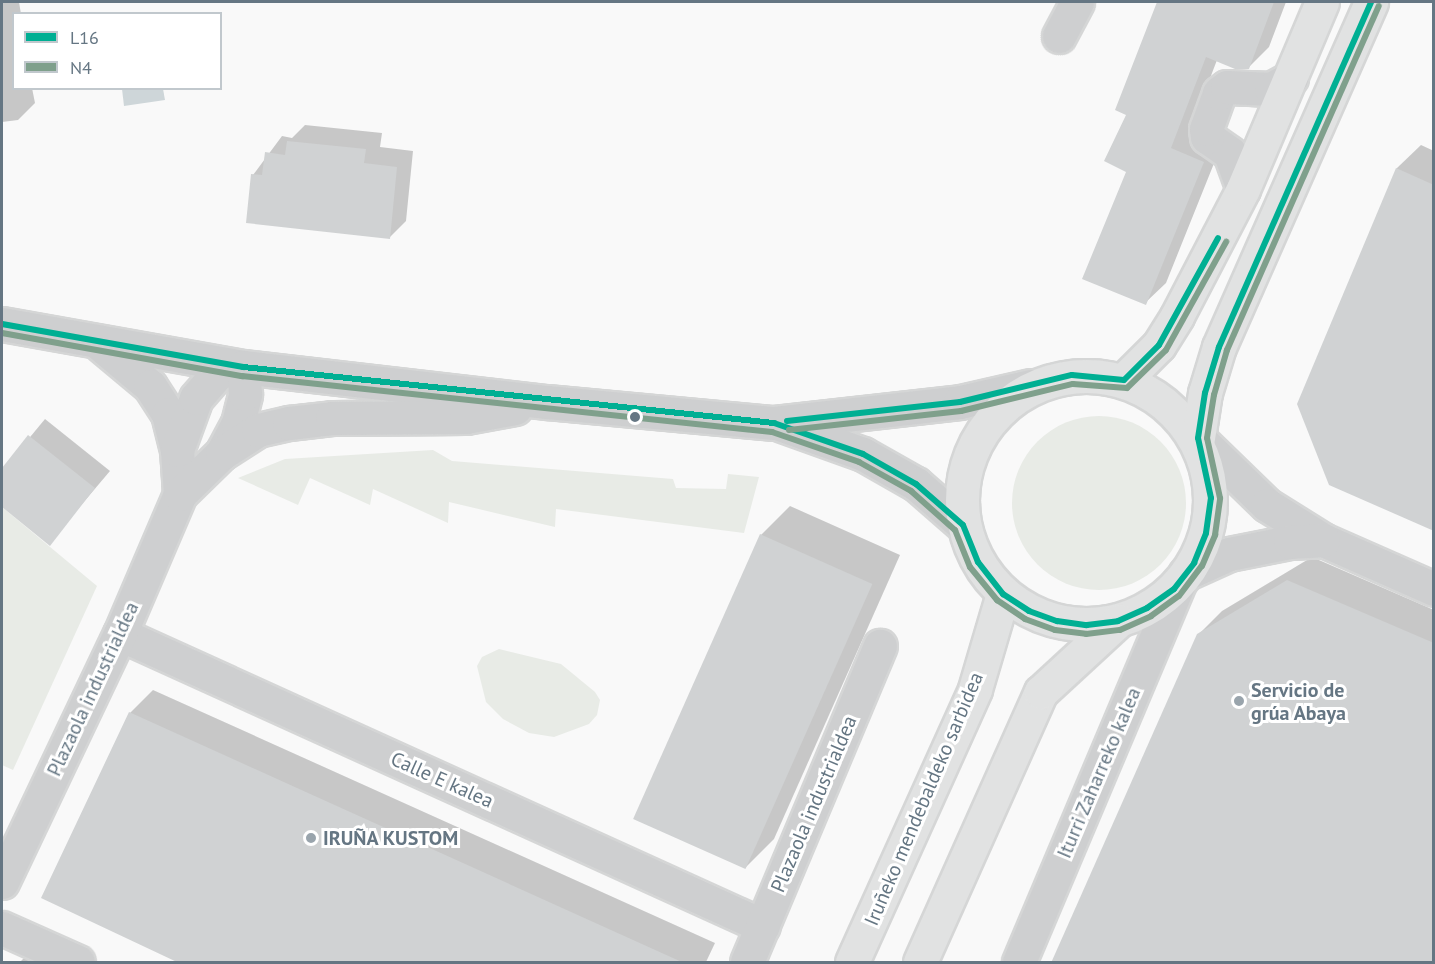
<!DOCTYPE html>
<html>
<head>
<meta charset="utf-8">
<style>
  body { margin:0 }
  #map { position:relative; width:1435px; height:964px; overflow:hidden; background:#f9f9f9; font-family:"PT Sans",sans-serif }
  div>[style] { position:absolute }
  .green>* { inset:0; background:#e8ebe6 }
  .round { border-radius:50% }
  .water>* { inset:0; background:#ced6d9 }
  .shadow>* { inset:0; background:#0003 }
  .building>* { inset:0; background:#d0d2d3; transform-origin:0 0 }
  .roads { filter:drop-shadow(2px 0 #d5d6d6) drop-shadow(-2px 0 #d5d6d6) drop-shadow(0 2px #d5d6d6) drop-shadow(0 -2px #d5d6d6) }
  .minor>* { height:33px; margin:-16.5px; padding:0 16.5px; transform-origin:16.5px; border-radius:16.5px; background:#cecfd0 }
  .highway>* { height:33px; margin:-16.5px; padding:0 16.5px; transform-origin:16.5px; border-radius:16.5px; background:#e1e2e2 }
  .highway>.ring { margin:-16.5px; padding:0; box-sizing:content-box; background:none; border:33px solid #e1e2e2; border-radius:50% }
  .bus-1>* { height:6px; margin:-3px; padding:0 3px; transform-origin:3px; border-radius:3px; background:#00af93 }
  .bus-2>* { height:6px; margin:-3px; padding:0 3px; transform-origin:3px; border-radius:3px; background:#7fa08c }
  .dots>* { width:16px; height:16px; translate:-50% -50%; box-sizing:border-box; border:3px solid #fff; border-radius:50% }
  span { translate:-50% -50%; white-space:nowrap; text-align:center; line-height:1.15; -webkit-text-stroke:6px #fff; paint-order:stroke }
  .street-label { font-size:20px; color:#657683 }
  .poi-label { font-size:20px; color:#657683; font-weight:700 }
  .left { translate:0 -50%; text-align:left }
  .frame { position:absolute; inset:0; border:3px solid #657683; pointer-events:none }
  .legend { position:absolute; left:12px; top:12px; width:210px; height:78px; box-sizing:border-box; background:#fff; border:2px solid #c1c8cd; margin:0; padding:8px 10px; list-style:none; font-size:18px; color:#657683 }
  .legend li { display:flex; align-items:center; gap:12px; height:30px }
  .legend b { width:30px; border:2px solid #c1c8cd }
</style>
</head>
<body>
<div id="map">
  <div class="green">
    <i class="round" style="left:1012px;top:416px;width:174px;height:174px"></i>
    <i style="clip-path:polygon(433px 450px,452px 461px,673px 479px,676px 488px,726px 489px,728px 474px,759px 477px,744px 533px,556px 509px,555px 527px,449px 502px,448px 523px,373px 489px,370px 505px,310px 478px,298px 505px,238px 478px,285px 459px)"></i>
    <i style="clip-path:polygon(2px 507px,97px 586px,13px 770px,2px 765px)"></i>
    <i style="clip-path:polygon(499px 649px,561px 664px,595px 692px,600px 700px,597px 715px,589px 724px,554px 737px,529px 733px,503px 719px,486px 702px,477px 666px,482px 657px)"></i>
  </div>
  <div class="water">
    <i style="clip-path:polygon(122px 89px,163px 89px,165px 100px,124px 106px)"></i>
  </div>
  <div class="shadow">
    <i style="clip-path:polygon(2px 2px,19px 2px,21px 14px,14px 14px,14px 88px,32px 88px,35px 103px,18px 120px,2px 122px)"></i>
    <i style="clip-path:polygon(1158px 2px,1286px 2px,1269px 47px,1248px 68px,1217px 60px,1191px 128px,1223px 141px,1166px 283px,1145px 303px,1128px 171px,1128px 114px,1117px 109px)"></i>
    <i style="clip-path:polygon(305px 125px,382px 133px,380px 147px,413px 151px,406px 221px,389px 238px,253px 175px,282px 136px,292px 138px)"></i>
    <i style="clip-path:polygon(1421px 145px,1434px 151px,1434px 530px,1298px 404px,1397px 168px)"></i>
    <i style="clip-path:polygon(45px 419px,110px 471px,49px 543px,2px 505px,2px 471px)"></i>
    <i style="clip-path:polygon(790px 506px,900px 555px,774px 839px,745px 868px,761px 535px)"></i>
    <i style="clip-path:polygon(1312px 557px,1434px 610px,1434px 962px,1198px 635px,1222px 611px)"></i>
    <i style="clip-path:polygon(153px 690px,715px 943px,706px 962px,182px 962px,130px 713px)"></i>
    <i style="clip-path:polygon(24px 958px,34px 962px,20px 962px)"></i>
  </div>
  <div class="building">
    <i style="clip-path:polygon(1157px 2px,1274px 2px,1249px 69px,1235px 69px,1206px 57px,1171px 148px,1204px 162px,1146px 305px,1082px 279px,1126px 172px,1104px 161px,1126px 115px,1115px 110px)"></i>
    <i style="clip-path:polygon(287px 141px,366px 149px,364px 163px,397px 167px,390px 239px,246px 223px,251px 174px,262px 175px,265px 152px,285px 155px)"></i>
    <i style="clip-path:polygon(1396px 168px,1434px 185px,1434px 531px,1329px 485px,1297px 404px)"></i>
    <i style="clip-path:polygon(28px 435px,95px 488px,50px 546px,2px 507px,2px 468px)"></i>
    <i style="left:760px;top:534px;width:123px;height:312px;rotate:24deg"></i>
    <i style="clip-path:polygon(1287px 580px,1434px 643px,1434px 963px,1051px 963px,1197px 634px)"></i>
    <i style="clip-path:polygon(129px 712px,297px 788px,684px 963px,179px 963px,41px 898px)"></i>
  </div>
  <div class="roads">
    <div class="minor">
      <i style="left:1059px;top:36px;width:38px;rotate:-62deg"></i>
      <i style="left:1243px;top:189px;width:38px;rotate:-110deg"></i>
      <i style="left:1230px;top:153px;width:28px;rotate:-145deg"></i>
      <i style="left:1207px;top:137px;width:8px;rotate:-97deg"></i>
      <i style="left:1206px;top:129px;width:38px;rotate:-70deg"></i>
      <i style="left:1219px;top:93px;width:10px;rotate:-37deg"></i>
      <i style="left:1227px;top:87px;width:44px;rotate:2.6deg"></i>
      <i style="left:1271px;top:89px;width:23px;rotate:-29deg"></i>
      <i style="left:2px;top:324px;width:245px;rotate:10.1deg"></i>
      <i style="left:243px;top:367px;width:306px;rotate:6.6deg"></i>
      <i style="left:547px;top:402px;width:228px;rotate:5.3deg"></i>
      <i style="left:774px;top:423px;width:187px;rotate:-6.4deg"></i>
      <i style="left:960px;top:402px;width:73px;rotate:-12.7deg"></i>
      <i style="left:101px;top:345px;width:64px;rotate:39.9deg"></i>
      <i style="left:150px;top:386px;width:33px;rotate:57deg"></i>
      <i style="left:168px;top:414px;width:37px;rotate:76deg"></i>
      <i style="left:177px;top:450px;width:44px;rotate:86.1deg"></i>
      <i style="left:782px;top:425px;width:86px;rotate:19.7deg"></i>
      <i style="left:863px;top:454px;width:61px;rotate:29.5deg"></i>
      <i style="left:916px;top:484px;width:62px;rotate:41.1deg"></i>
      <i style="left:1198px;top:438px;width:96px;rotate:44.2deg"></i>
      <i style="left:1267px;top:505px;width:66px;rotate:32deg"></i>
      <i style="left:1323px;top:540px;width:121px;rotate:23.8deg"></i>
      <i style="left:177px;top:450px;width:55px;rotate:-69.9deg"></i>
      <i style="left:196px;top:398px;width:44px;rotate:-48.7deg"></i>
      <i style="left:222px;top:453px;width:34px;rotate:-62deg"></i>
      <i style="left:238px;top:423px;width:30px;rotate:-76deg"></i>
      <i style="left:245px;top:394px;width:27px;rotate:-94deg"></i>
      <i style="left:1185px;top:574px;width:48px;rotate:-24.4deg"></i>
      <i style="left:1229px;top:554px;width:62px;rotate:-11.1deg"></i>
      <i style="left:1290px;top:542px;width:33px;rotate:-3deg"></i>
      <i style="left:120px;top:634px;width:706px;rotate:24.42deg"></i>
      <i style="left:2px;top:882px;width:275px;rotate:-64.6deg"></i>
      <i style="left:120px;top:634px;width:152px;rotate:-66.8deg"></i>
      <i style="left:180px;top:494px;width:59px;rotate:-44.3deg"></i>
      <i style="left:222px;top:453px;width:43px;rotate:-32.6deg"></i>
      <i style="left:258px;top:430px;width:32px;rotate:-13deg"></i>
      <i style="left:289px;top:423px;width:43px;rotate:-6.6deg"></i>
      <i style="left:332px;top:418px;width:134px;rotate:-0.4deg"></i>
      <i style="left:466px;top:417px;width:50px;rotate:-10.4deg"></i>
      <i style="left:2px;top:928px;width:83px;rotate:24.1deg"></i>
      <i style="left:747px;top:962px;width:343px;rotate:-67.2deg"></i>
      <i style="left:1019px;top:962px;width:411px;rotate:-67.1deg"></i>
    </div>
    <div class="highway">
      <i class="ring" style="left:962px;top:376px;width:215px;height:215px"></i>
      <i style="left:1124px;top:380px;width:49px;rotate:-45deg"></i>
      <i style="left:1159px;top:345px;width:34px;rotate:-58deg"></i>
      <i style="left:1177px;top:316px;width:143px;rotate:-62.5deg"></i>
      <i style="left:1243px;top:189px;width:203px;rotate:-67.1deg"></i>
      <i style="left:1198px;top:438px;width:46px;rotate:-81.2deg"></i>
      <i style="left:1205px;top:393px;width:48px;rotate:-73.1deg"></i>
      <i style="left:1219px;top:347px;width:377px;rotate:-66.2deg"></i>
      <i style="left:852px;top:962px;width:299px;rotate:-65.7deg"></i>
      <i style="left:975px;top:689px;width:99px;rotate:-73.6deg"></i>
      <i style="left:920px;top:962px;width:296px;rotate:-65.9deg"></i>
      <i style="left:1041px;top:692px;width:105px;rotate:-42.7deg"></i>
    </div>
  </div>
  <div class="bus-1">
    <i style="left:2px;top:324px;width:245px;rotate:10.1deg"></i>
    <i style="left:243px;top:367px;width:534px;rotate:6.02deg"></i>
    <i style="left:774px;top:423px;width:94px;rotate:19.2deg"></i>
    <i style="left:863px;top:454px;width:61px;rotate:29.5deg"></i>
    <i style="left:916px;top:484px;width:62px;rotate:41.1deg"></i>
    <i style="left:963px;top:525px;width:40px;rotate:68deg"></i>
    <i style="left:978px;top:562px;width:41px;rotate:52deg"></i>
    <i style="left:1003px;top:594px;width:31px;rotate:33deg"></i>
    <i style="left:1029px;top:611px;width:30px;rotate:20deg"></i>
    <i style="left:1057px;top:621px;width:30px;rotate:8deg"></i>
    <i style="left:1087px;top:625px;width:31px;rotate:-7deg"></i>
    <i style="left:1118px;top:621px;width:32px;rotate:-24deg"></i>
    <i style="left:1147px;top:608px;width:33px;rotate:-35deg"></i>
    <i style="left:1174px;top:589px;width:33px;rotate:-52deg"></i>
    <i style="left:1194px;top:563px;width:32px;rotate:-68deg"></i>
    <i style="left:1206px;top:533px;width:35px;rotate:-82deg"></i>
    <i style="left:1211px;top:498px;width:61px;rotate:-102.2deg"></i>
    <i style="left:1198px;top:438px;width:46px;rotate:-81.2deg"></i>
    <i style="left:1205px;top:393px;width:48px;rotate:-73.1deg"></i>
    <i style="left:1219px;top:347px;width:377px;rotate:-66.2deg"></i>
    <i style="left:1124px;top:380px;width:49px;rotate:-45deg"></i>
    <i style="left:1159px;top:345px;width:122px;rotate:-61.1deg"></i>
    <i style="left:787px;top:421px;width:174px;rotate:-6.3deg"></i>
    <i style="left:960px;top:402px;width:115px;rotate:-13.6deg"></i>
    <i style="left:1072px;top:375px;width:52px;rotate:5.5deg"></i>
  </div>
  <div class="bus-2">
    <i style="left:2px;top:333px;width:244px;rotate:10.2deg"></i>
    <i style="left:242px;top:376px;width:533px;rotate:6.03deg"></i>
    <i style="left:772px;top:432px;width:92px;rotate:19deg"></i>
    <i style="left:859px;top:462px;width:60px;rotate:29.1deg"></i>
    <i style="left:911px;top:491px;width:59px;rotate:41.6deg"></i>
    <i style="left:955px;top:530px;width:40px;rotate:68deg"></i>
    <i style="left:970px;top:567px;width:43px;rotate:50.7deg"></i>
    <i style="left:997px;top:600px;width:34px;rotate:34deg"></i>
    <i style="left:1025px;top:619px;width:32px;rotate:20deg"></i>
    <i style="left:1055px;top:630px;width:31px;rotate:7deg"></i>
    <i style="left:1086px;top:634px;width:34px;rotate:-7deg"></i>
    <i style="left:1120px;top:630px;width:34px;rotate:-24deg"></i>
    <i style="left:1151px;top:616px;width:34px;rotate:-36deg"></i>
    <i style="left:1179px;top:596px;width:38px;rotate:-53deg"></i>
    <i style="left:1202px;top:566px;width:34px;rotate:-67deg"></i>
    <i style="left:1215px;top:535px;width:37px;rotate:-82deg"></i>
    <i style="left:1220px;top:498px;width:61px;rotate:-102.2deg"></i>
    <i style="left:1207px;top:438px;width:44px;rotate:-80.8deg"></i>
    <i style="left:1214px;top:395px;width:47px;rotate:-73.9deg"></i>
    <i style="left:1227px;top:350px;width:376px;rotate:-66.2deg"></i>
    <i style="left:789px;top:430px;width:173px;rotate:-6.3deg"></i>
    <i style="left:961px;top:411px;width:115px;rotate:-13.6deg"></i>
    <i style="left:1073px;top:384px;width:54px;rotate:4.2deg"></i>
    <i style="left:1127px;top:388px;width:54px;rotate:-44.3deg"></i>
    <i style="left:1166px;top:350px;width:124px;rotate:-60.9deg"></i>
  </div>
  <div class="dots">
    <i style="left:635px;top:417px;background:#657683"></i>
    <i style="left:1239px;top:701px;background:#99a4ac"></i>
    <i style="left:311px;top:838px;background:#99a4ac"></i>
  </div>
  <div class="street-label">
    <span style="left:93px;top:689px;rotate:-65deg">Plazaola industrialdea</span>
    <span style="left:1099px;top:773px;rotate:-67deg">Iturri Zaharreko kalea</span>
    <span style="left:442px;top:780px;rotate:24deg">Calle E kalea</span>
    <span style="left:924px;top:799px;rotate:-67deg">Iruñeko mendebaldeko sarbidea</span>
    <span style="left:814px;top:804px;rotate:-67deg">Plazaola industrialdea</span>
  </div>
  <div class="poi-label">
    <span class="left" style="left:1251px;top:702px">Servicio de<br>grúa Abaya</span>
    <span class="left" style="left:323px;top:838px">IRUÑA KUSTOM</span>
  </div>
  <div class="frame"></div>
  <ul class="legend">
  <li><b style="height:8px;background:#00af93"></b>L16</li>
  <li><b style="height:8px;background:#7fa08c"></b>N4</li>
  </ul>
</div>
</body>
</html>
